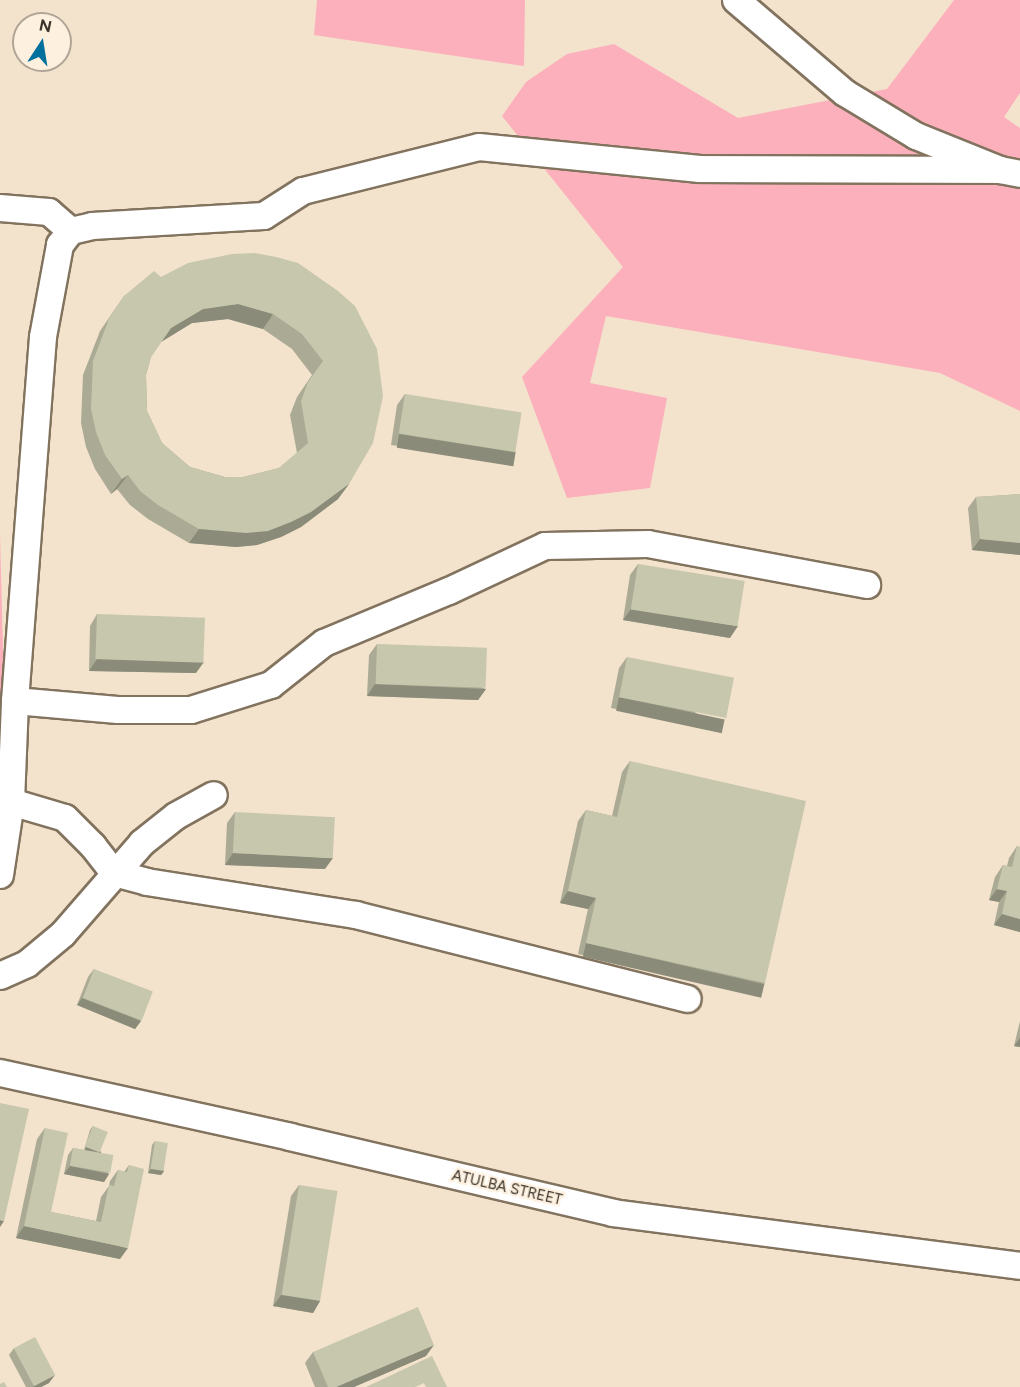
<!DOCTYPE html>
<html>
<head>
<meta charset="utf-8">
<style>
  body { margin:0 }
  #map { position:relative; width:1020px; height:1387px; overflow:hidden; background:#f3e2cc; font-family:Figtree,sans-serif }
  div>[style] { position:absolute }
  .green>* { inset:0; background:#fcb0bb }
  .roads { filter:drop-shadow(2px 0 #82735f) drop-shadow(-2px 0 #82735f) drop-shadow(0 2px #82735f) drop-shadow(0 -2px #82735f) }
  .minor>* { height:26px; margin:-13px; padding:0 13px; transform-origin:13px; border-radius:13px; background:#fff }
  .wall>* { inset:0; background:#abab95 }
  .shaded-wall>* { inset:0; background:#8b8b79; transform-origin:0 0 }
  .building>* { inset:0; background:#c7c7ad; transform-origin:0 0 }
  span { translate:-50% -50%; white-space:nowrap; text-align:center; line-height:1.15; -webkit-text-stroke:4.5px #fef0de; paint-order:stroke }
  .street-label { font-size:15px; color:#3a342b }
  .north { position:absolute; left:12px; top:12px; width:60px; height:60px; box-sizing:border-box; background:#fef0de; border:2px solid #b0a596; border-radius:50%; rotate:12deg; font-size:16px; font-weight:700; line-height:24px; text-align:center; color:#3a342b }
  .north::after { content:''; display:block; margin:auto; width:21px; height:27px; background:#00709c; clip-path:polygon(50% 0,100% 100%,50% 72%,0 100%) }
</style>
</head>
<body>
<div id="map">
  <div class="green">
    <i style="clip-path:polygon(317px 0,525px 0,524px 66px,314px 35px)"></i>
    <i style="clip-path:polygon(954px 0,1020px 0,1020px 93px,1004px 117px,1020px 128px,1020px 411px,940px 373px,606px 316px,590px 383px,667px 398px,650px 488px,567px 498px,522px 377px,623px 267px,502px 116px,526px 82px,567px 54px,614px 44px,738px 118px,887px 89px)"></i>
    <i style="clip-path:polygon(0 534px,5px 728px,0 728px)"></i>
  </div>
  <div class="roads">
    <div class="minor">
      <i style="left:736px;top:0;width:143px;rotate:40.5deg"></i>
      <i style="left:845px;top:93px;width:83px;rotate:31.2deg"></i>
      <i style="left:916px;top:136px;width:91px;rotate:22deg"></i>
      <i style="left:1000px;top:170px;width:20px;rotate:11deg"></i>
      <i style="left:0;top:208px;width:49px;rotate:4.7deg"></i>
      <i style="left:49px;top:212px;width:29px;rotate:41deg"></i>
      <i style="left:15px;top:701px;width:103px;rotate:5deg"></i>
      <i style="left:118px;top:710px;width:73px"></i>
      <i style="left:191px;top:710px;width:84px;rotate:-17.4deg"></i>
      <i style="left:271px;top:685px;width:68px;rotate:-38.4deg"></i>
      <i style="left:324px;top:643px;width:135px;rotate:-22.6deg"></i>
      <i style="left:449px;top:591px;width:106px;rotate:-25.1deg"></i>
      <i style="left:545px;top:546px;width:103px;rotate:-1.1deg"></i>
      <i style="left:648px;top:544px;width:223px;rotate:10.6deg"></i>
      <i style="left:11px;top:802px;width:56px;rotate:16.5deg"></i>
      <i style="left:65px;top:818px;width:40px;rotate:45deg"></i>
      <i style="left:93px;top:846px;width:34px;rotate:52deg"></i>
      <i style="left:114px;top:873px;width:34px;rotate:15deg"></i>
      <i style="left:147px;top:882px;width:212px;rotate:9deg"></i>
      <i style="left:356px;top:915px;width:342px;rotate:14.2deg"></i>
      <i style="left:0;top:875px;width:74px;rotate:-81.4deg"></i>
      <i style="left:11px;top:802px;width:101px;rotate:-87.7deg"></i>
      <i style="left:15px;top:701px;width:365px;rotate:-85.6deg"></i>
      <i style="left:43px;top:337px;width:94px;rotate:-79.5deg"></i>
      <i style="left:60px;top:245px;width:18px;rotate:-52deg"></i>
      <i style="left:71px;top:231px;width:22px;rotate:-13deg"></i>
      <i style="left:92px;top:226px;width:172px;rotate:-3.3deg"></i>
      <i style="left:264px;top:216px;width:46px;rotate:-32.7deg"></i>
      <i style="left:303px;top:191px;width:181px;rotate:-14deg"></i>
      <i style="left:479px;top:147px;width:222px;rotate:5.7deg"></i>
      <i style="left:700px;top:169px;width:300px;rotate:0.2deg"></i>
      <i style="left:0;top:976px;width:30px;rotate:-24deg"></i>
      <i style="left:27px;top:964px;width:47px;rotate:-39.8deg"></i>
      <i style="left:63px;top:934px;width:121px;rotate:-49deg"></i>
      <i style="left:142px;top:843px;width:43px;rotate:-38.5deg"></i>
      <i style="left:176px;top:816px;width:43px;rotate:-28.9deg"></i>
      <i style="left:0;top:1073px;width:297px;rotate:12.4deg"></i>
      <i style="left:290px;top:1137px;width:332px;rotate:13.2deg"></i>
      <i style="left:613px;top:1213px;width:410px;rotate:7.4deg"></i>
    </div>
  </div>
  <div class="wall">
    <i style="clip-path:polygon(evenodd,161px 277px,338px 291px,349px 484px,338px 499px,301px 527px,281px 537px,257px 545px,236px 547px,189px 543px,148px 519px,130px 505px,117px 489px,111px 494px,95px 469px,86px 447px,81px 423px,83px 375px,100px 331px,124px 296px,161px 277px,228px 319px,263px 329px,292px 349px,312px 375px,297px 397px,290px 415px,297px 453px,279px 468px,243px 477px,225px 477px,190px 467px,162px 443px,147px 411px,146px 375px,151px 357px,161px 342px,192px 323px,228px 319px)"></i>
    <i style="clip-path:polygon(405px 394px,516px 452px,508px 463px,391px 445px,397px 405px)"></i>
    <i style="clip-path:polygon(1020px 494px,1020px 555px,972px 550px,968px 508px,976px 497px)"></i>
    <i style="clip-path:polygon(638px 564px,730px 638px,623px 620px,630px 575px)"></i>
    <i style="clip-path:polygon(97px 614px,196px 673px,89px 671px,90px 626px)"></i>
    <i style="clip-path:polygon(377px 644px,486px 689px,478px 700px,367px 696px,369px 655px)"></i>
    <i style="clip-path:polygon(627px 657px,717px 730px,611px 708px,619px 668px)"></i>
    <i style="clip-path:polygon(630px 761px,765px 983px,758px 995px,578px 954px,588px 909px,560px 903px,578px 821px,586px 810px,612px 816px,622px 772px)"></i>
    <i style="clip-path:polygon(235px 812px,325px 869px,225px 865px,227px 823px)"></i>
    <i style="clip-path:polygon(1017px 846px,1020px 847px,1020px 932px,994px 925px,999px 902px,989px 900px,995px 877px,1003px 865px,1007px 866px,1009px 858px)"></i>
    <i style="clip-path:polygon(94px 969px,141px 1021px,135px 1029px,77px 1005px,88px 977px)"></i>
    <i style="clip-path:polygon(1020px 1021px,1020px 1047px,1014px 1046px)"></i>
    <i style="clip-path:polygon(93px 1126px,101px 1153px,109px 1174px,104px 1182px,64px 1174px,68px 1155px,73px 1148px,84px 1150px,90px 1130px)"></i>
    <i style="clip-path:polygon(45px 1128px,51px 1212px,96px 1221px,101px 1197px,109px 1186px,110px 1181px,118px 1170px,124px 1172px,129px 1165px,120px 1259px,16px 1238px,37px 1139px)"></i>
    <i style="clip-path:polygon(155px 1141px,164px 1171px,161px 1175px,148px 1173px,152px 1145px)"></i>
    <i style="clip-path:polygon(299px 1185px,320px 1301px,313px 1313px,273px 1306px,291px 1196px)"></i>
    <i style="clip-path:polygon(14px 1348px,49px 1383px,41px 1387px,26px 1387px,9px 1355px)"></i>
    <i style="clip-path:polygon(313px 1352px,426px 1356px,354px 1387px,315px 1387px,305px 1363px)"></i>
  </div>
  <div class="shaded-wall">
    <i style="clip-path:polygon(238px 304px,273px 314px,263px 329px,228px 319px,192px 323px,161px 342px,171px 328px,203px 309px)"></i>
    <i style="left:399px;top:434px;width:118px;height:14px;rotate:9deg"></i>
    <i style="clip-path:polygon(128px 475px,117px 489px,111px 494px,122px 479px)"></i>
    <i style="clip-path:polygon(349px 484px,338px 499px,301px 527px,281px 537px,257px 545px,236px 547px,189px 543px,199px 529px)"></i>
    <i style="clip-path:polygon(980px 539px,1020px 543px,1020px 555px,972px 550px)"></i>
    <i style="clip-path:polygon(631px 609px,738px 626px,730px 638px,623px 620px)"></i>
    <i style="clip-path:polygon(97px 659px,204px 662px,196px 673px,89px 671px)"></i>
    <i style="clip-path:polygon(375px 684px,486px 689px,478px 700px,367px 696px)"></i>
    <i style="left:619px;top:697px;width:108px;height:14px;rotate:12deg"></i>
    <i style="clip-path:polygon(233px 853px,333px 858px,325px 869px,225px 865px)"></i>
    <i style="clip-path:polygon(997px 889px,1007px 891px,999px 902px,989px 900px)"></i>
    <i style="clip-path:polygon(568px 891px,596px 898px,588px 909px,560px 903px)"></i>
    <i style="clip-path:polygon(1002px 914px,1020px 919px,1020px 932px,994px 925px)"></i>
    <i style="left:586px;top:943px;width:183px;height:14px;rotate:13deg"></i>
    <i style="clip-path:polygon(82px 998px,141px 1021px,135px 1029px,77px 1005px)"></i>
    <i style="clip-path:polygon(1020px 1038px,1020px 1047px,1014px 1046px)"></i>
    <i style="left:86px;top:1147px;width:16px;height:4px;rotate:18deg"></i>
    <i style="clip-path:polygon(70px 1166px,109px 1174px,104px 1182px,64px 1174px)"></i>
    <i style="clip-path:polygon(151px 1169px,164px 1171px,161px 1175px,148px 1173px)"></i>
    <i style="clip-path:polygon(0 1220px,4px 1221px,0 1227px)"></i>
    <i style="clip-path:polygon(24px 1226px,128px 1248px,120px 1259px,16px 1238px)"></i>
    <i style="clip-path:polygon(281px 1295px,320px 1301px,313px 1313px,273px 1306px)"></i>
    <i style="clip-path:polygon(434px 1345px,426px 1356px,354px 1387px,336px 1387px)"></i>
    <i style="clip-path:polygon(55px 1375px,49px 1383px,41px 1387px,33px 1387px,34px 1385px)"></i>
  </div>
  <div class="building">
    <i style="clip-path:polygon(evenodd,255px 253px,276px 257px,298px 263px,338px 291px,355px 306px,377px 349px,383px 396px,373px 443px,349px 484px,311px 512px,291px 522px,268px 531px,246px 533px,199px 529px,158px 505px,140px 491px,128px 475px,122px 479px,105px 455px,96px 432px,91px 409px,93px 361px,110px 316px,124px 296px,154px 271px,161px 277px,188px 263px,232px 254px,255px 253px,238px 304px,273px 314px,302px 334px,323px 361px,308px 382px,301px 401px,308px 443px,279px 468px,243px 477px,225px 477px,190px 467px,162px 443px,147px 411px,146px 375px,151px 357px,171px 328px,203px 309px,238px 304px)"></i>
    <i style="left:405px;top:394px;width:118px;height:40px;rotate:9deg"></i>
    <i style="clip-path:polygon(1020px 494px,1020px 543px,980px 539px,976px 497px)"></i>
    <i style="left:638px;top:564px;width:108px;height:46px;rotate:9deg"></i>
    <i style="left:97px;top:614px;width:108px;height:45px;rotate:2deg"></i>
    <i style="left:377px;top:644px;width:110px;height:40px;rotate:2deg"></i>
    <i style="left:627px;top:657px;width:109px;height:41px;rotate:11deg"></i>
    <i style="clip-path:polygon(630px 761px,806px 801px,765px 983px,586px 943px,596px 898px,568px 891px,586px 810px,617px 817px)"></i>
    <i style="left:235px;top:812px;width:100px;height:41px;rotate:3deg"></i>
    <i style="clip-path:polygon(1017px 846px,1020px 847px,1020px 919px,1002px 914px,1007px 891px,997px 889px,1003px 865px,1012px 867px)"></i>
    <i style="left:94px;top:969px;width:63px;height:31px;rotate:21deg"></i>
    <i style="clip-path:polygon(0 1103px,29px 1109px,4px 1221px,0 1220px)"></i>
    <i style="left:93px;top:1126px;width:16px;height:22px;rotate:22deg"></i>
    <i style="clip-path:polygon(45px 1128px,68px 1133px,51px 1212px,101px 1222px,109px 1185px,114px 1186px,118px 1170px,127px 1172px,129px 1165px,144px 1169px,128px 1248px,24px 1226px)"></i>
    <i style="left:155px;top:1141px;width:13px;height:28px;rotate:9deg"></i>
    <i style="left:73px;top:1148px;width:41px;height:18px;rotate:10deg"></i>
    <i style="left:299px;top:1185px;width:39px;height:111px;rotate:9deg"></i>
    <i style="clip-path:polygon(418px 1307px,434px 1345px,336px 1387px,328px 1387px,313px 1352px)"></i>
    <i style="left:35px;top:1337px;width:43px;height:24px;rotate:62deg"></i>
    <i style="clip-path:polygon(432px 1356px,447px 1387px,426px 1387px,424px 1383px,415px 1387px,366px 1387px)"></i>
    <i style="clip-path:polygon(4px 1382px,7px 1387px,0 1387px,0 1384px)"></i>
  </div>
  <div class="street-label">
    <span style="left:507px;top:1188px;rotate:13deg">ATULBA STREET</span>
  </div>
  <div class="north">N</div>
</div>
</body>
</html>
